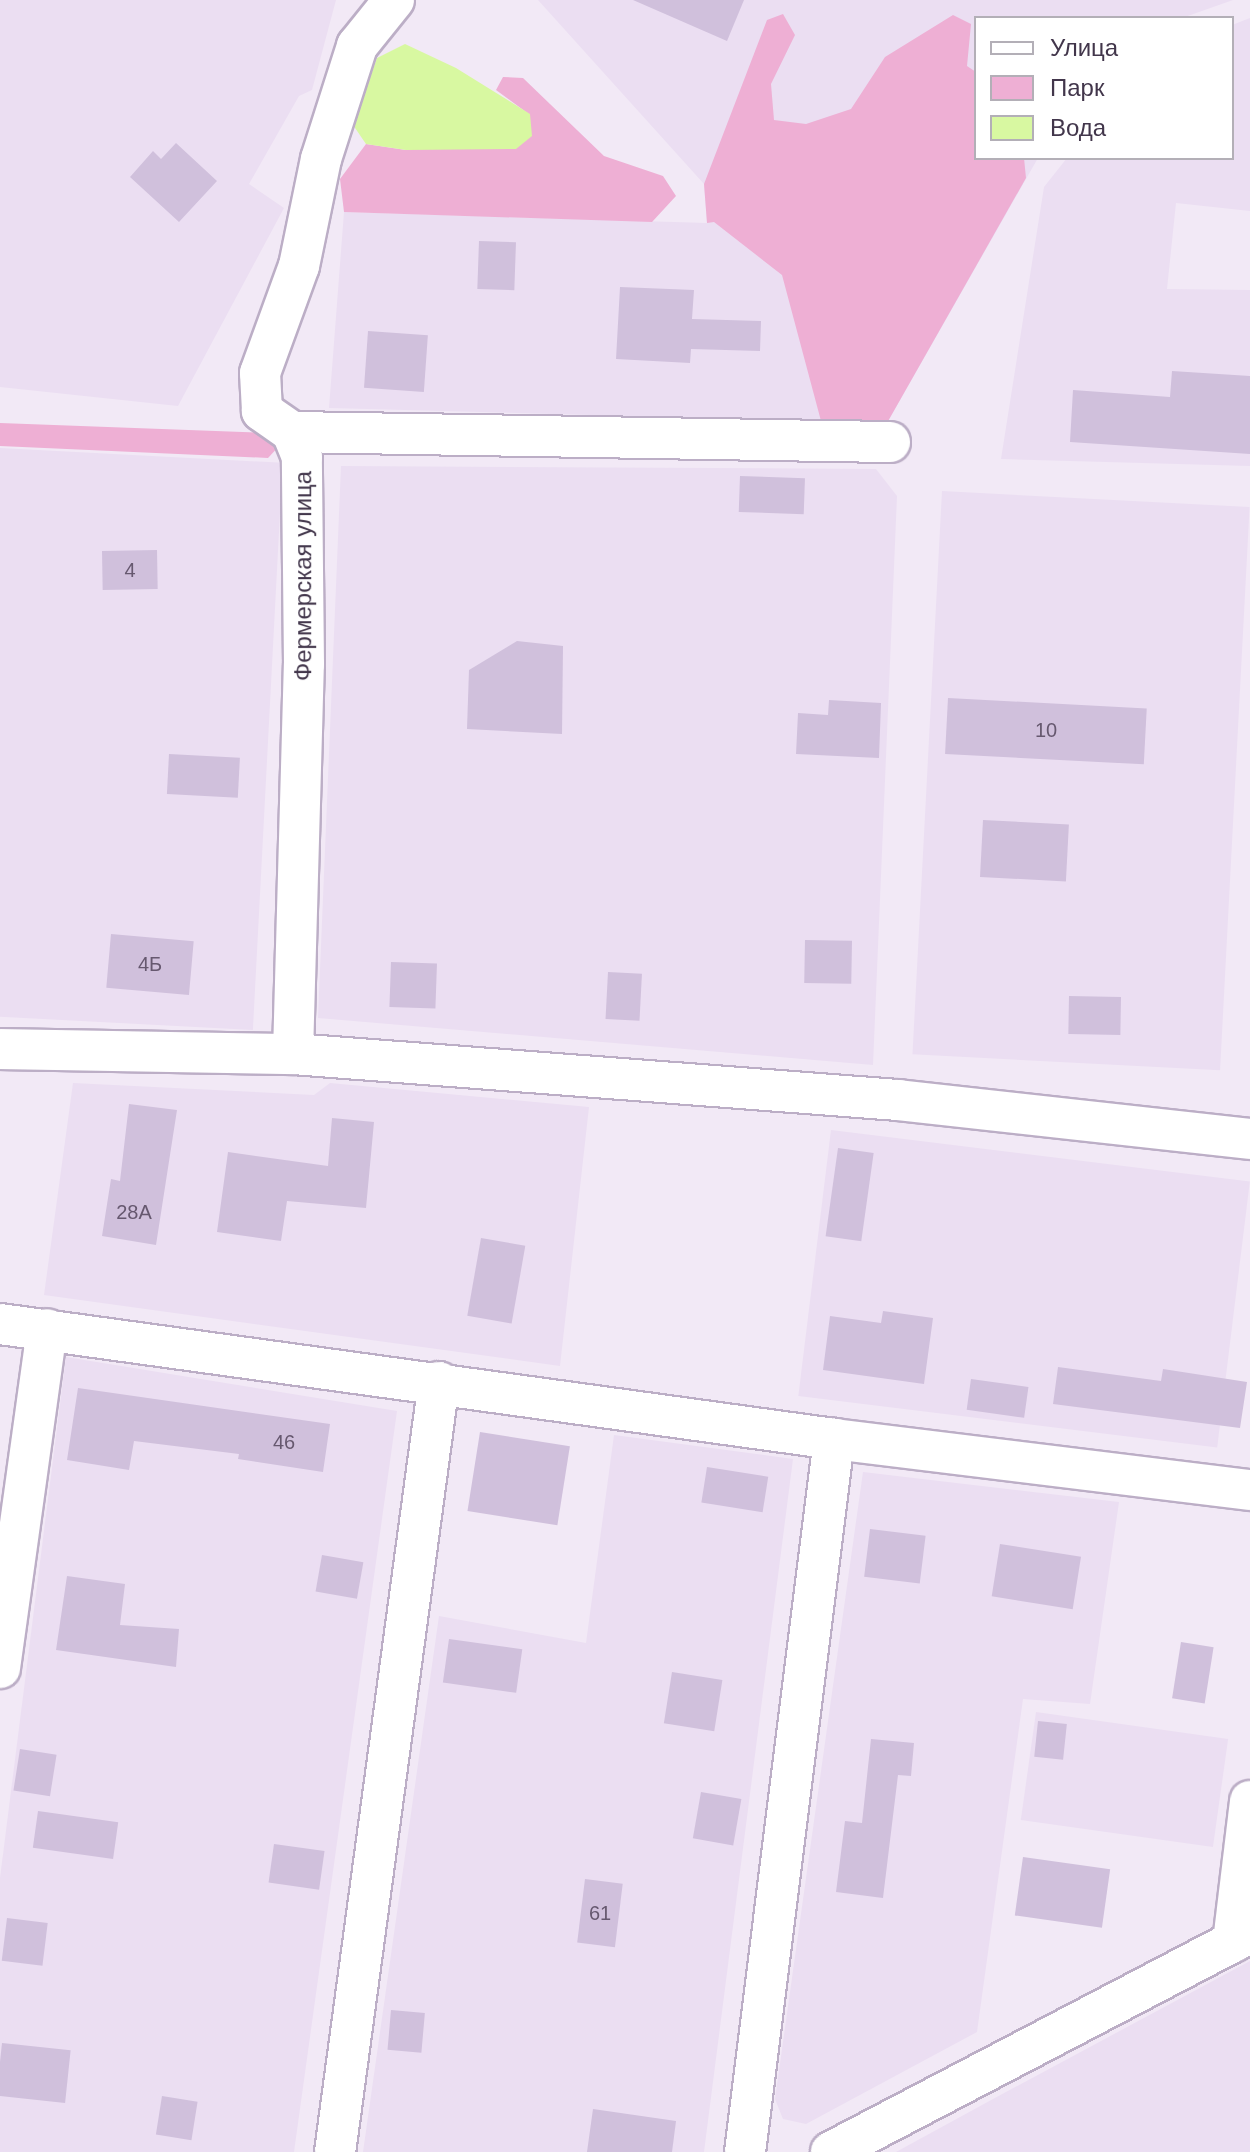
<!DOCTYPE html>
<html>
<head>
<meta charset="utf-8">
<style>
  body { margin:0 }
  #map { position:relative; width:1250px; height:2152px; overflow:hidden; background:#f2e9f6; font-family:Arial,sans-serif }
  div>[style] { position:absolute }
  .residential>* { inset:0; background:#ebdef2; transform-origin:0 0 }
  .green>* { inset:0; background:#eeafd4 }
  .water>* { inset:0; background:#d8f8a1 }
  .building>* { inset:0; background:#d0c0dc; transform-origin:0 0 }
  .roads { filter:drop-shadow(2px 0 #bcaec6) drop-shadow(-2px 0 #bcaec6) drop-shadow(0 2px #bcaec6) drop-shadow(0 -2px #bcaec6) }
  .minor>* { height:40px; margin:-20px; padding:0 20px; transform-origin:20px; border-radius:20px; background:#fff }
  span { translate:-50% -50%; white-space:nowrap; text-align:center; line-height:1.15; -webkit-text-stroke:8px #fff; paint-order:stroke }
  .number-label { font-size:20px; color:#66586f }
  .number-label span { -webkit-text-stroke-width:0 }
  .street-label { font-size:24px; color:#42364b }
  .legend { position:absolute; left:974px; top:16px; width:260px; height:144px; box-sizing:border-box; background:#fff; border:2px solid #b3afb7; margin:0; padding:10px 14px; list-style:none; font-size:24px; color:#42364b }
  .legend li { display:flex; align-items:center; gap:16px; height:40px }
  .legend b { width:40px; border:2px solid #b3afb7 }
</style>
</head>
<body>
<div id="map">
  <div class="residential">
    <i style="clip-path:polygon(0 0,336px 0,312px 90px,299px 96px,249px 184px,284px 208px,178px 406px,0 387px)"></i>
    <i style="clip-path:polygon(538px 0,1233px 0,1182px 18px,976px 18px,976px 158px,1038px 158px,887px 423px,329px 408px,344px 212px,707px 223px,704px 184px)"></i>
    <i style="clip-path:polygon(1250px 18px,1250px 211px,1176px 203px,1167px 289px,1250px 290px,1250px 466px,1001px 459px,1044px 187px,1067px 158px,1232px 158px,1232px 25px)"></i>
    <i style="left:0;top:448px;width:283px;height:568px;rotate:3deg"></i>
    <i style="clip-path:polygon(341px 466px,876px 469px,897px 496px,873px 1065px,318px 1018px)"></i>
    <i style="left:942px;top:491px;width:308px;height:564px;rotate:3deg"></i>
    <i style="clip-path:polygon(73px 1083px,314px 1095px,330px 1083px,589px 1107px,560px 1366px,44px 1295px)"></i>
    <i style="left:831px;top:1130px;width:422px;height:268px;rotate:7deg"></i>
    <i style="clip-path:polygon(66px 1357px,397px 1411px,294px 2152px,0 2152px,0 1878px)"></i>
    <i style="clip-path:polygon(614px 1435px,793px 1459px,704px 2152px,363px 2152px,439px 1616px,586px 1643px)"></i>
    <i style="clip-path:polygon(863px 1472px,1119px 1502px,1090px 1704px,1023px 1699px,977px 2032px,806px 2124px,783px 2119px,775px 2099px)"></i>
    <i style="left:1036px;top:1712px;width:194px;height:109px;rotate:8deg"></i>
    <i style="clip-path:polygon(1250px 1961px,1250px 2152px,896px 2152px,993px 2099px)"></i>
  </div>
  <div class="green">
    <i style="clip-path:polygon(783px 14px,795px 35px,771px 84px,774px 120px,806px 124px,851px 109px,885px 57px,953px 15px,971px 24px,967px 66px,976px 72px,976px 158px,1024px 158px,1026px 178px,887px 423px,821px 421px,782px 275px,714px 222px,707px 223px,704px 184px,767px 20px)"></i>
    <i style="clip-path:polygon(503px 77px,523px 78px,604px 156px,663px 176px,676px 196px,652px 222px,344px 212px,340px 179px,366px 144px,406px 150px,530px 115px,496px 90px)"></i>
    <i style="clip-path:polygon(0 423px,268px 433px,281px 444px,268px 458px,0 446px)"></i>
  </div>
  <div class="water">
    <i style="clip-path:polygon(405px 44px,456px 68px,530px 114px,532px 136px,516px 149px,406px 150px,366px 144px,353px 125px,377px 58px)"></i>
  </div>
  <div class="building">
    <i style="clip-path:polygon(633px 0,744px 0,727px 41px)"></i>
    <i style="clip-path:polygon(176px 143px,217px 181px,179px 222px,130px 177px,153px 151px,161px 159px)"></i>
    <i style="left:479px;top:241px;width:37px;height:48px;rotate:2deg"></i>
    <i style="clip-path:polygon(620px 287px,694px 290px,692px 319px,761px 321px,760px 351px,691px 349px,690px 363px,616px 359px)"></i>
    <i style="left:368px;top:331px;width:60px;height:57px;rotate:4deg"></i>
    <i style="clip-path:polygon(1172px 371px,1250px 376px,1250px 454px,1070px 442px,1073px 390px,1170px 397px)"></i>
    <i style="left:740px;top:476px;width:65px;height:36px;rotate:2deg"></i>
    <i style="left:157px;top:550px;width:39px;height:55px;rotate:89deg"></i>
    <i style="clip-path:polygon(517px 641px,563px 646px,562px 734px,467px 729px,469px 670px)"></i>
    <i style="left:948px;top:698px;width:199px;height:56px;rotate:3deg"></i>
    <i style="clip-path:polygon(829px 700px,881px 703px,879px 758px,796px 754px,798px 713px,828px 715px)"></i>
    <i style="left:169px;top:754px;width:71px;height:40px;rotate:3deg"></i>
    <i style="left:983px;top:820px;width:86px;height:57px;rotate:3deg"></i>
    <i style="left:111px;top:934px;width:83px;height:54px;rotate:5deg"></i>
    <i style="left:805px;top:940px;width:47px;height:43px;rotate:1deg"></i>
    <i style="left:391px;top:962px;width:46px;height:45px;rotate:2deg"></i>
    <i style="left:608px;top:972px;width:34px;height:47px;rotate:3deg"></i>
    <i style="left:1069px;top:996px;width:52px;height:38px;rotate:1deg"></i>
    <i style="clip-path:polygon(129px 1104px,177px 1110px,156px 1245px,102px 1236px,111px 1179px,120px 1181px)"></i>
    <i style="clip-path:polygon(332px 1118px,374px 1122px,366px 1208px,287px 1201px,281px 1241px,217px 1232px,228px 1152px,328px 1166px)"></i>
    <i style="left:838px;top:1148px;width:36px;height:89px;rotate:8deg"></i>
    <i style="left:481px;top:1238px;width:45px;height:79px;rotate:10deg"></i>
    <i style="clip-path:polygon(883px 1311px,933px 1318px,924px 1384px,823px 1370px,830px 1316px,881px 1323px)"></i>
    <i style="clip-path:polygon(1058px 1367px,1161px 1381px,1163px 1369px,1247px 1382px,1240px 1428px,1053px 1404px)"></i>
    <i style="left:971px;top:1379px;width:58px;height:31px;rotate:8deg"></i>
    <i style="clip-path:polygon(78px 1388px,330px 1424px,323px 1472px,238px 1459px,239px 1454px,134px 1441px,129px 1470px,67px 1460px)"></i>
    <i style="left:480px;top:1432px;width:91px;height:80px;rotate:9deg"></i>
    <i style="left:707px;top:1467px;width:62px;height:36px;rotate:9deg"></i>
    <i style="left:870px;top:1529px;width:56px;height:48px;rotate:7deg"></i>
    <i style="left:1000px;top:1544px;width:82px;height:53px;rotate:9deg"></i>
    <i style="left:322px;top:1555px;width:42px;height:37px;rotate:10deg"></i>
    <i style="clip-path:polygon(67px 1576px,125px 1584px,120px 1625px,179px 1629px,176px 1667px,56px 1650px)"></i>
    <i style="left:449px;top:1639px;width:74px;height:44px;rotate:8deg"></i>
    <i style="left:1181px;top:1642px;width:33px;height:57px;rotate:9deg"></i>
    <i style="left:672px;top:1672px;width:51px;height:52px;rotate:9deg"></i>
    <i style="left:1038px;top:1721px;width:29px;height:36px;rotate:6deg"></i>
    <i style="clip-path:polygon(871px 1739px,914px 1743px,911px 1776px,898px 1775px,883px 1898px,836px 1892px,845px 1821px,862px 1823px)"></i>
    <i style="left:20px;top:1749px;width:37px;height:42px;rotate:9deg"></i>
    <i style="left:701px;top:1792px;width:41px;height:47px;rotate:10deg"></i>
    <i style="left:38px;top:1811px;width:81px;height:37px;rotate:8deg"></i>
    <i style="left:274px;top:1844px;width:51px;height:39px;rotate:8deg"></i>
    <i style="left:1023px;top:1857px;width:88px;height:59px;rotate:8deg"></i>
    <i style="left:585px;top:1879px;width:38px;height:64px;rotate:7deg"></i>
    <i style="left:7px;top:1918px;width:41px;height:43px;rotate:7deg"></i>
    <i style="left:391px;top:2010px;width:34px;height:40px;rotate:5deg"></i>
    <i style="left:2px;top:2043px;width:69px;height:53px;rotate:6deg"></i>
    <i style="left:162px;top:2096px;width:36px;height:39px;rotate:9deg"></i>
    <i style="clip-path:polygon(593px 2109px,676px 2121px,672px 2152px,587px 2152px)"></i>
  </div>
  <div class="roads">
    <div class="minor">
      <i style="left:292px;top:432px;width:598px;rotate:0.96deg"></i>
      <i style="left:0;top:1049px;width:293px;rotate:1deg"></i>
      <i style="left:293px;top:1054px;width:607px;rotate:4.35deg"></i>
      <i style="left:898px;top:1100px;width:354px;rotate:6.3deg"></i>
      <i style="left:293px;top:1054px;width:390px;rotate:-88.4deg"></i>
      <i style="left:304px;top:664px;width:207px;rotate:-90.6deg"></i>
      <i style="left:302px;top:457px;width:27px;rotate:-112deg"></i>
      <i style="left:292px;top:432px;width:37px;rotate:-145deg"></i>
      <i style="left:262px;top:411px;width:38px;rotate:-93deg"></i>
      <i style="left:260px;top:373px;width:114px;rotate:-70deg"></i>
      <i style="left:299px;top:266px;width:109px;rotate:-78.4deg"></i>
      <i style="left:321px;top:159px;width:119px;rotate:-72.3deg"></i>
      <i style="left:357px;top:46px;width:59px;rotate:-51.2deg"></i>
      <i style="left:0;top:1324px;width:842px;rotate:7.85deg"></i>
      <i style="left:834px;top:1439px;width:419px;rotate:7deg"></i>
      <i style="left:0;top:1668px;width:342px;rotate:-82.1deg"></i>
      <i style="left:1233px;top:1942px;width:142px;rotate:-83.1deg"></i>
      <i style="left:335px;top:2152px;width:777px;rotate:-82.31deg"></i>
      <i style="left:745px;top:2152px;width:719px;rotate:-82.88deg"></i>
      <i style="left:831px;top:2152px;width:473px;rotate:-27.6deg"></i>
    </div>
  </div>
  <div class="number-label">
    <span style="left:130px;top:570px">4</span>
    <span style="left:1046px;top:730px">10</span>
    <span style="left:150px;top:964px">4Б</span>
    <span style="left:134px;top:1212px">28А</span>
    <span style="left:284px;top:1442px">46</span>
    <span style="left:600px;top:1913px">61</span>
  </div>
  <div class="street-label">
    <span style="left:303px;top:576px;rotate:-90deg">Фермерская улица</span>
  </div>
  <ul class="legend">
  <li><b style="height:10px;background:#fff"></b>Улица</li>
  <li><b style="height:22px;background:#eeafd4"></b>Парк</li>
  <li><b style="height:22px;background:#d8f8a1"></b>Вода</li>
  </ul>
</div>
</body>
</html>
